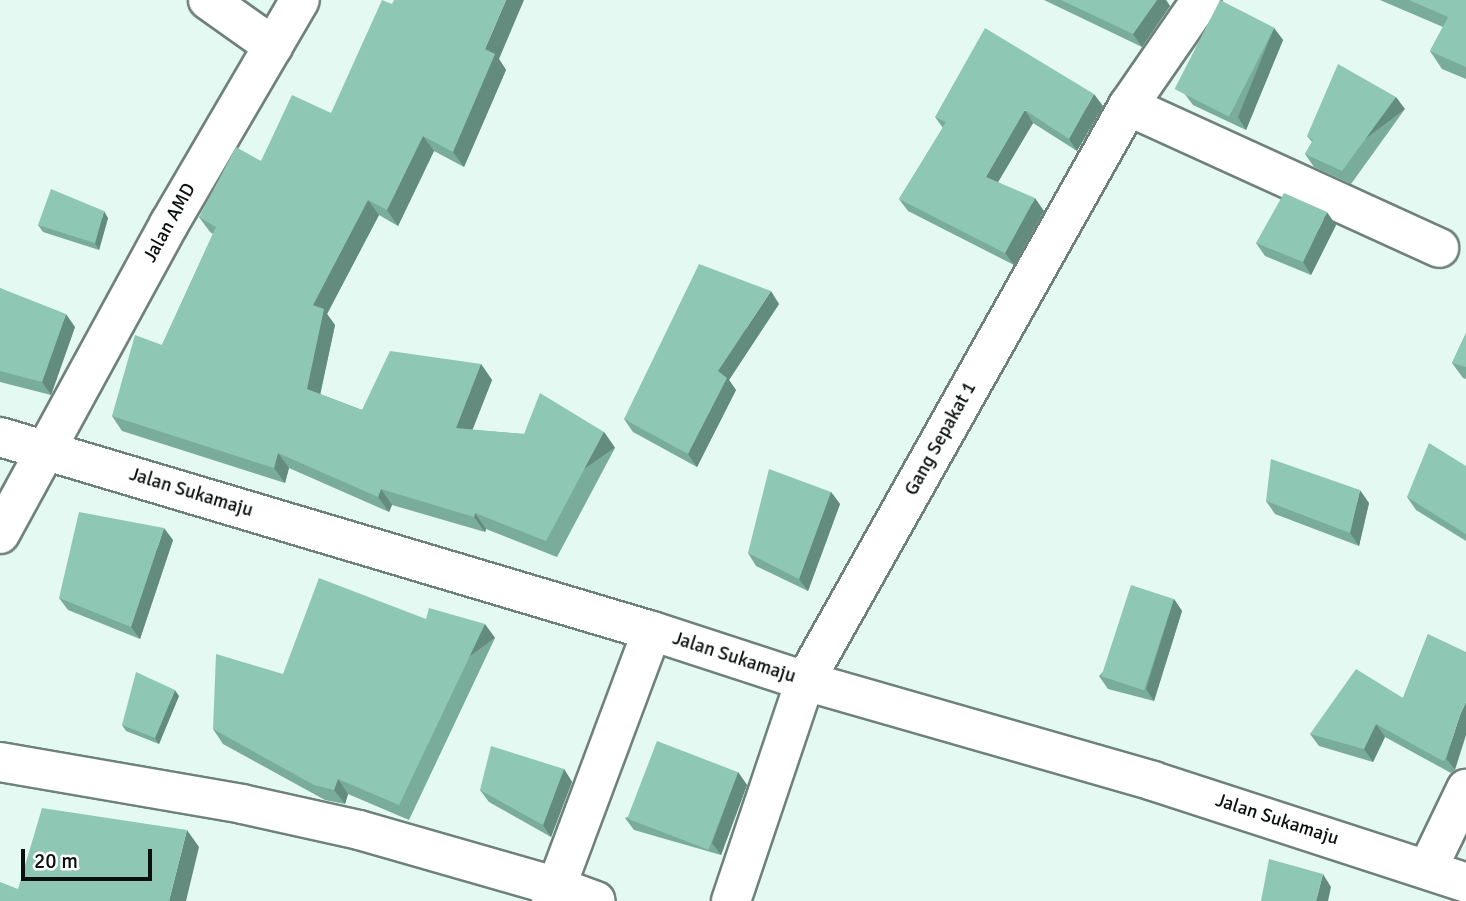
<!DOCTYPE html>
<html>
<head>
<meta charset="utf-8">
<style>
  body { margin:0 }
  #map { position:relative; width:1466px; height:901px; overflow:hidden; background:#e4f9f2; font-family:Signika,sans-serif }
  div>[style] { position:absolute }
  .roads { filter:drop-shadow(2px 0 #6e817a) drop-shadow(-2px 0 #6e817a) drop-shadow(0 2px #6e817a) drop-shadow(0 -2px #6e817a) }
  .minor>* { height:38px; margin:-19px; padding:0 19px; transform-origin:19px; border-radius:19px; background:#fff }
  .wall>* { inset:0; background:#7aac9c }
  .shaded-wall>* { inset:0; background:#638c7f; transform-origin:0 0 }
  .building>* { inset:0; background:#8ec8b5; transform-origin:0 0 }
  span { translate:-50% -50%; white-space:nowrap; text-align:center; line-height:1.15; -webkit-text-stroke:6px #fff; paint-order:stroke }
  .street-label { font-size:19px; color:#09100d }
  .scale { position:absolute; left:21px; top:849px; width:131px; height:32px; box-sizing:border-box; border:4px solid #09100d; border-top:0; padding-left:9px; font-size:21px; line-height:24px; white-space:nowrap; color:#09100d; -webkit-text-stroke:5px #fff; paint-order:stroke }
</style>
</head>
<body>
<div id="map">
  <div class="roads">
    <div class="minor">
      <i style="left:208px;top:0;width:80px;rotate:35.3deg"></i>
      <i style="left:1128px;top:106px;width:342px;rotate:24.5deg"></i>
      <i style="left:0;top:437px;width:680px;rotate:16.57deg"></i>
      <i style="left:652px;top:631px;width:161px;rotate:18.1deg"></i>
      <i style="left:805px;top:681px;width:362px;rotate:16deg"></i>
      <i style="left:1153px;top:781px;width:329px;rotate:18deg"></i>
      <i style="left:0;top:534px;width:353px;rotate:-61.4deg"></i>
      <i style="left:169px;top:224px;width:259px;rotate:-59.7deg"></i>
      <i style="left:0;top:762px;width:246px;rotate:9.8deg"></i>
      <i style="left:242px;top:804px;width:120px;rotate:12.5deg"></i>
      <i style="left:359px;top:830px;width:207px;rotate:16deg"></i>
      <i style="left:558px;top:887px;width:40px;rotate:20.2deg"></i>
      <i style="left:1428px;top:868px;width:88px;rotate:-64.3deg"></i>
      <i style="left:551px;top:901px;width:288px;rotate:-69.5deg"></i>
      <i style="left:731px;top:901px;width:232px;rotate:-71.4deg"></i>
      <i style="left:805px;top:681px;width:660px;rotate:-60.68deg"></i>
      <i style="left:1128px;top:106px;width:129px;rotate:-55.4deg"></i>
    </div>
  </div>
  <div class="wall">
    <i style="clip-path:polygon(1044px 0,1166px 0,1170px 6px,1142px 47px)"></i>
    <i style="clip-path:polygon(1380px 0,1466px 0,1466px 79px,1442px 69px,1430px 51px,1443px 27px)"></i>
    <i style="clip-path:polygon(1274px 28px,1283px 40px,1246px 130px,1193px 105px,1184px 93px)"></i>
    <i style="clip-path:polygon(499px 59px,506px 70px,464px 167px,434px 151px,398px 226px,379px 215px,327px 314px,335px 325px,320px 394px,362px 410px,481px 364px,492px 380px,472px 430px,524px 434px,604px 432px,615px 448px,557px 557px,486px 529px,485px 532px,392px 505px,389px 512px,289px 468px,285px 483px,122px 431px,112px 416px,162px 345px,213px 234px,210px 232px,199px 217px,261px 161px,331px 113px)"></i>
    <i style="clip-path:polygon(1103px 106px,1077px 151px,1033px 123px,998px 182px,1044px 211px,1014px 265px,908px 211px,899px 199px,943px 128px,935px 117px)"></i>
    <i style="clip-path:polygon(1405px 109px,1351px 184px,1314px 167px,1305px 154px,1312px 142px,1307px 136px)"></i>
    <i style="clip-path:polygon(108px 218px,99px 250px,43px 232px,38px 225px)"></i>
    <i style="clip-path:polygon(1336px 225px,1311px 275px,1265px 256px,1256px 243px)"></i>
    <i style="clip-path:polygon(0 288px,75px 327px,51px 395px,0 382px)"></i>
    <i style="clip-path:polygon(779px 304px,729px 380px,736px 390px,697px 467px,633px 432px,624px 419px)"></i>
    <i style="clip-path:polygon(1466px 333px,1466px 379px,1463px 378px,1452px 363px)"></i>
    <i style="clip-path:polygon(1466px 466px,1466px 541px,1416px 510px,1407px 497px)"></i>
    <i style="clip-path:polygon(831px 492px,840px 504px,808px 591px,756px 566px,748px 553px)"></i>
    <i style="clip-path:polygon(1266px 501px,1369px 503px,1359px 546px,1275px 514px)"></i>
    <i style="clip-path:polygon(173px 540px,140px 639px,68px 610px,59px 598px)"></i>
    <i style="clip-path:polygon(1174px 599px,1182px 611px,1154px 701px,1108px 689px,1099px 676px)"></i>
    <i style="clip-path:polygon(426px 619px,495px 638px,409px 820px,348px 794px,345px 804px,325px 800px,223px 744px,213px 729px,283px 674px)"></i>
    <i style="clip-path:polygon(1428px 634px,1455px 770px,1451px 773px,1385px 737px,1373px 762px,1319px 746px,1310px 734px,1403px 698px)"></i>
    <i style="clip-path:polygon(179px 696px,159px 744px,126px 731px,122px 725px)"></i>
    <i style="clip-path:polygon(564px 769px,572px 782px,551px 837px,489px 802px,480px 790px)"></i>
    <i style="clip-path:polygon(738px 772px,747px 785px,721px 855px,634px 830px,625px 818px)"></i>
  </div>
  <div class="shaded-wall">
    <i style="clip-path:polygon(506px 0,524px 0,499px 59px,506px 70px,464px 167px,453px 152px,485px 49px)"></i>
    <i style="clip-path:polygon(1157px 0,1166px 0,1170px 6px,1142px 47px,1133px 34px)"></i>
    <i style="clip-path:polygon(1274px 28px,1283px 40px,1246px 130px,1238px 117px)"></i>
    <i style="clip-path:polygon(1094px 94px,1103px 106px,1077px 151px,1069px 139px)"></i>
    <i style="left:1396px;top:97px;width:15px;height:92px;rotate:53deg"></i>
    <i style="clip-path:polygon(1025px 110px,1033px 123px,994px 189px,986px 177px)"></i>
    <i style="clip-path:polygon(423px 136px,434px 151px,398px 226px,387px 210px)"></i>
    <i style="clip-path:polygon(1035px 198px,1044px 211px,1014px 265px,1005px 253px)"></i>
    <i style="clip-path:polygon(368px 200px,379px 215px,327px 314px,335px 325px,318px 405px,307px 389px,313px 305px)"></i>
    <i style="clip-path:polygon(104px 211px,108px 218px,99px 250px,95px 243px)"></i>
    <i style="clip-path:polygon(1327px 212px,1336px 225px,1311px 275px,1303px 262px)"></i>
    <i style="clip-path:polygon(771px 291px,779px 304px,729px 380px,736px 390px,697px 467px,688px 454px,718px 371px)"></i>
    <i style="clip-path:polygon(66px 314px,75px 327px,51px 395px,42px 382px)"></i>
    <i style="clip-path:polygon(481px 364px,492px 380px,467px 444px,456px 428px)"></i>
    <i style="left:604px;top:432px;width:19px;height:123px;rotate:55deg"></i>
    <i style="clip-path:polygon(278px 453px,289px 468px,285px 483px,274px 468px)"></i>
    <i style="clip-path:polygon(381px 489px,392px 505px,389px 512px,378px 497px)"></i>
    <i style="clip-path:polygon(1360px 490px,1369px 503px,1359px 546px,1350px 533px)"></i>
    <i style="clip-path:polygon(831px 492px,840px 504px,808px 591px,799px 579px)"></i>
    <i style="clip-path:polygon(475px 513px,486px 529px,485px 532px,474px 517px)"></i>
    <i style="clip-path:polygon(164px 528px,173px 540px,140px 639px,131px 627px)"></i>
    <i style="clip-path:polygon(1174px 599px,1182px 611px,1154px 701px,1146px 689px)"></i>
    <i style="left:485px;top:624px;width:17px;height:200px;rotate:54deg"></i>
    <i style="clip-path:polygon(175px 690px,179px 696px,159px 744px,155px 738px)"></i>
    <i style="clip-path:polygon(1466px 702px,1466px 735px,1455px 770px,1446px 758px,1460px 715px)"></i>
    <i style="clip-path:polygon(1376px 724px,1385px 737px,1373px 762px,1364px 749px)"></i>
    <i style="clip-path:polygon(564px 769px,572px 782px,551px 837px,543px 825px)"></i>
    <i style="clip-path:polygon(738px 772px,747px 785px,721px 855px,712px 843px)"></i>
    <i style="clip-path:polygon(338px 779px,348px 794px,345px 804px,334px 790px)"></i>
    <i style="clip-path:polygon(187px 830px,199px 847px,186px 901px,169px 901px)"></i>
    <i style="clip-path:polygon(1323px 874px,1331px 887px,1328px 901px,1316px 901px)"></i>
  </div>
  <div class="building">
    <i style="clip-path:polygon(382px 0,392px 4px,394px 0,506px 0,485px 49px,495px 54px,453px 152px,423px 136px,387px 210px,368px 200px,313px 305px,324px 309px,307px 389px,362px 410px,390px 351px,481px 364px,456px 428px,524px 434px,540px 393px,604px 432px,546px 541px,475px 513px,474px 517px,381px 489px,378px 497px,278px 453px,274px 468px,112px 416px,135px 335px,162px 345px,216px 227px,199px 217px,236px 147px,261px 161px,292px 95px,331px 113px)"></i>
    <i style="clip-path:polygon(1061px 0,1157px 0,1133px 34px)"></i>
    <i style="left:1220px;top:0;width:61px;height:100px;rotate:27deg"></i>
    <i style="clip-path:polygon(1409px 0,1466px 0,1466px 67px,1430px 51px,1448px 17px)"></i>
    <i style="clip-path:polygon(985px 28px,1094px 94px,1069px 139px,1025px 110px,986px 177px,1035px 198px,1005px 253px,899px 199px,946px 122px,935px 117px)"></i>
    <i style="clip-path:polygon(1338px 64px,1396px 97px,1342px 171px,1305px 154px,1313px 140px,1307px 136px)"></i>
    <i style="clip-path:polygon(51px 189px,104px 211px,95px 243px,38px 225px)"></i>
    <i style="clip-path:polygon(1284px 193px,1327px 212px,1303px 262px,1256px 243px)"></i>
    <i style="clip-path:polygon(699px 264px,771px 291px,718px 371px,727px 378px,688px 454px,624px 419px)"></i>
    <i style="clip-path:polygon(0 288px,66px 314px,42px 382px,0 371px)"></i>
    <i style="clip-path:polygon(1466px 333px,1466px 367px,1452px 363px)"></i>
    <i style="clip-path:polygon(1429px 443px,1466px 466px,1466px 534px,1407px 497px)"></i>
    <i style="clip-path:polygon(1271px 459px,1360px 490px,1350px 533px,1266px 501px)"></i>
    <i style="clip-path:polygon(769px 469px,831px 492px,799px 579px,748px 553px)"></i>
    <i style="clip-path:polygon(79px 512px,164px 528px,131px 627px,59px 598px)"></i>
    <i style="clip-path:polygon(319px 578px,426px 619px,429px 608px,485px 624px,399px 805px,338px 779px,334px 790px,314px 785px,213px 729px,216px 654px,283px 674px)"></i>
    <i style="left:1131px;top:585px;width:45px;height:96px;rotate:18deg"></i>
    <i style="clip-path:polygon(1428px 634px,1466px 652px,1466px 702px,1460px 715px,1446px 758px,1443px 761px,1376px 724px,1364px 749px,1310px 734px,1356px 669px,1403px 698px)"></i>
    <i style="clip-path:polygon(136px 672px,175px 690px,155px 738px,122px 725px)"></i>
    <i style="left:657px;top:741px;width:87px;height:83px;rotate:21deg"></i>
    <i style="clip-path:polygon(491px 746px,564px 769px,543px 825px,480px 790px)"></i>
    <i style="clip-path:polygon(42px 808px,187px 830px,169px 901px,0 901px,0 882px,18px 889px)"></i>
    <i style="clip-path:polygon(1269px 859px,1323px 874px,1316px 901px,1261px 901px)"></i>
  </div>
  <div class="street-label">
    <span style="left:170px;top:223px;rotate:-61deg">Jalan AMD</span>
    <span style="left:941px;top:439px;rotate:-61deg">Gang Sepakat 1</span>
    <span style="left:191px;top:493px;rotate:17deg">Jalan Sukamaju</span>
    <span style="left:734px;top:658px;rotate:18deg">Jalan Sukamaju</span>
    <span style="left:1277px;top:820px;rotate:18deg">Jalan Sukamaju</span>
  </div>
  <div class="scale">20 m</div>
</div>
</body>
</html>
